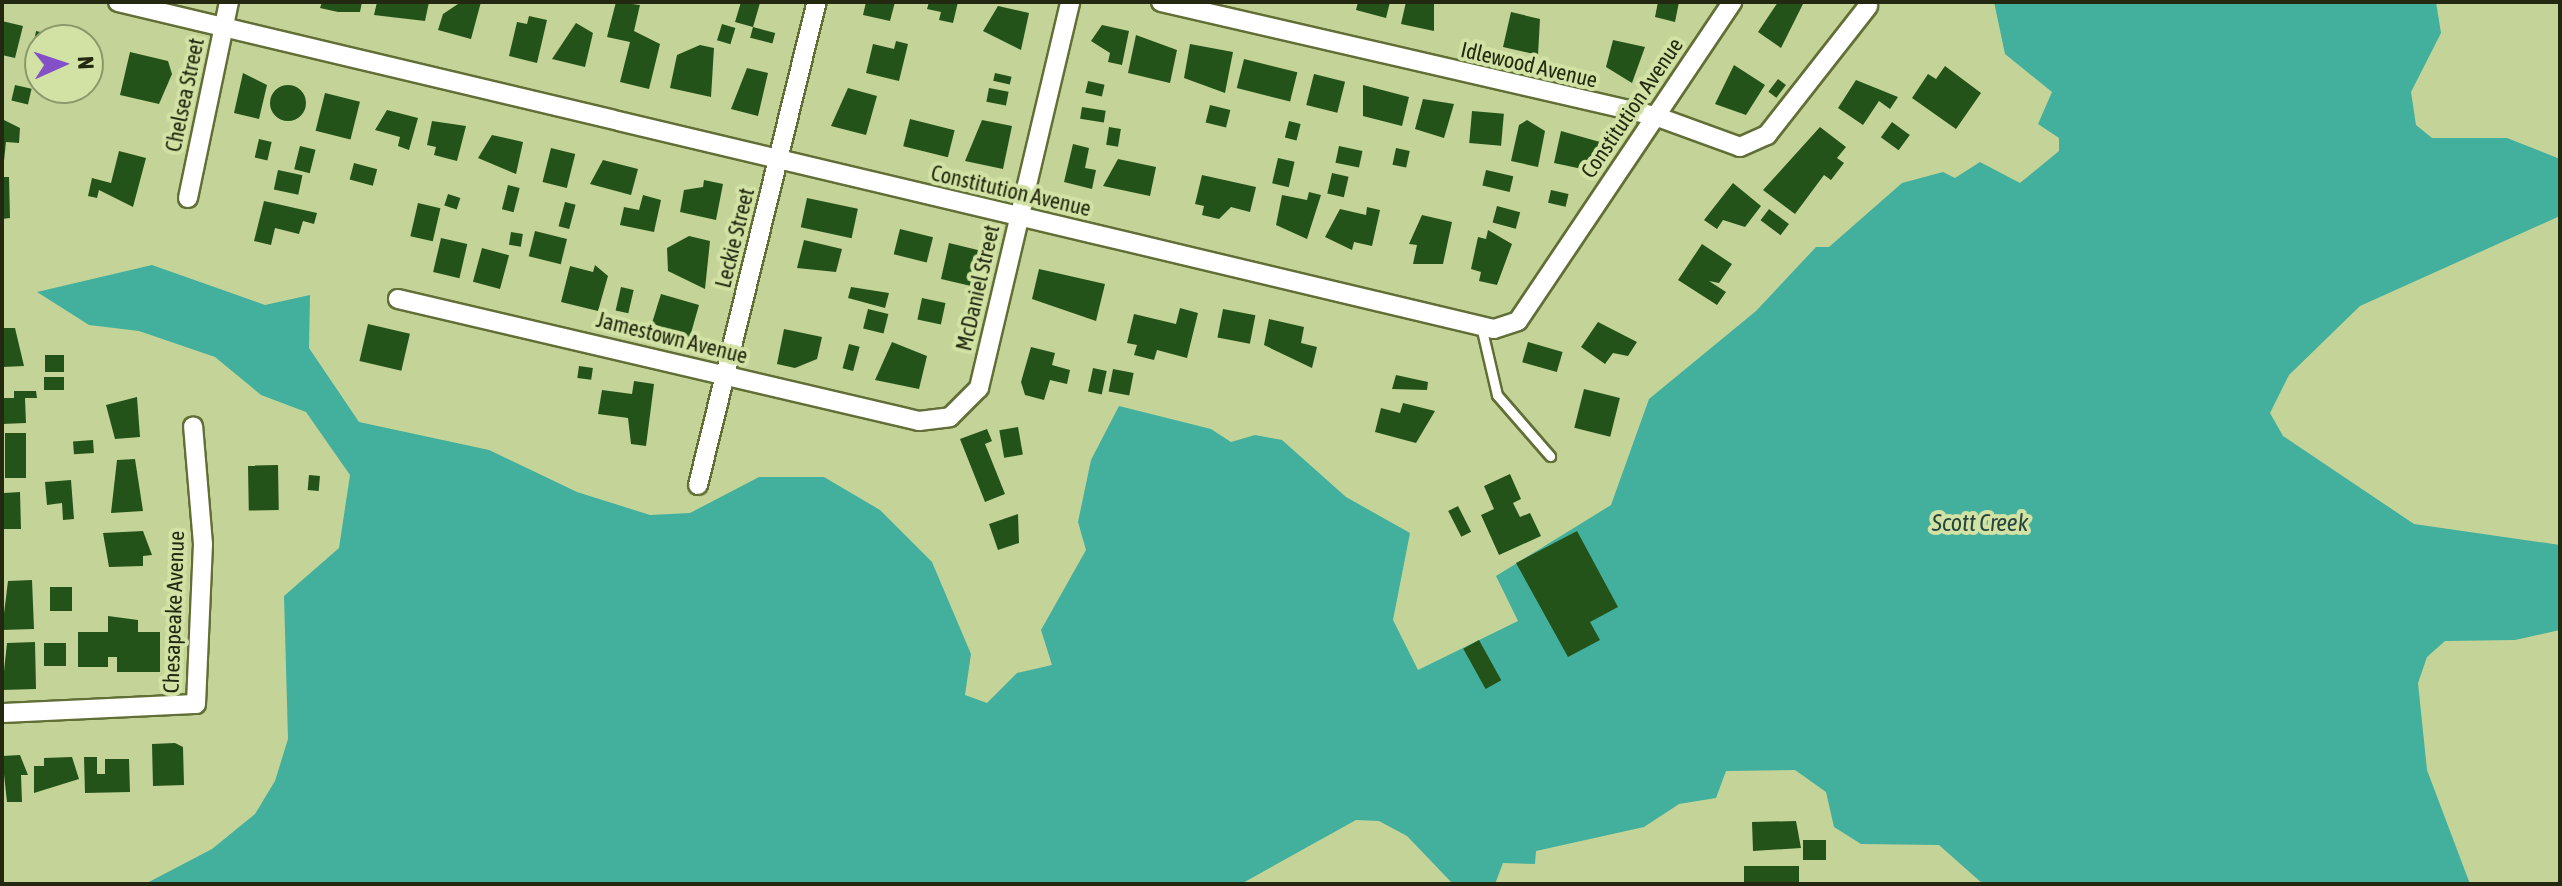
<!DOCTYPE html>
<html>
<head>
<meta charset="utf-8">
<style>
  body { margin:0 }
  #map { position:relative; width:2562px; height:886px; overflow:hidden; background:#c4d498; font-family:"Asap Condensed",sans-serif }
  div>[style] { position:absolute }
  .water>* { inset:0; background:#43af9d }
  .building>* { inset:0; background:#245319; transform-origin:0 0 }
  .round { border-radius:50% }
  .roads { filter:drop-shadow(2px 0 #616f36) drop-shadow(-2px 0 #616f36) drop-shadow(0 2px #616f36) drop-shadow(0 -2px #616f36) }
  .lane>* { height:9px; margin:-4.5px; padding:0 4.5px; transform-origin:4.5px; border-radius:4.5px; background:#fff }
  .street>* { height:18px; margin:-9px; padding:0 9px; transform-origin:9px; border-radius:9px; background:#fff }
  span { translate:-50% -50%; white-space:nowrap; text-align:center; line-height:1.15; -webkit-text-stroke:8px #d1e2a4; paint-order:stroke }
  .street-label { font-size:22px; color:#232810 }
  .water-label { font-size:24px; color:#264640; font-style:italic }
  .frame { position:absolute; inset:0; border:4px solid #232810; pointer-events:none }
  .north { position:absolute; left:24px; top:24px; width:80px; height:80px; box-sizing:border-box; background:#d1e2a4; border:2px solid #8b9869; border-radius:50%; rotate:87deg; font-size:22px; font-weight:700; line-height:32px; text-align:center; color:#232810 }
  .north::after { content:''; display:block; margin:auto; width:28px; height:36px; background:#8350c8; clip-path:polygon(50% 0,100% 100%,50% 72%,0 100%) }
</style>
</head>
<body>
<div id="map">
  <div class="water">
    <i style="clip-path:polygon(1994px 2px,2436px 2px,2441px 33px,2411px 92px,2416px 125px,2432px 138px,2507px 138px,2560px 159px,2560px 216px,2360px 306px,2289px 375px,2270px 413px,2283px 436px,2414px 524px,2560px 545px,2560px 630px,2515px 640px,2445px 641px,2427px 657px,2418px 683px,2427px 770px,2470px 884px,1983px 884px,1939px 845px,1861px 844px,1834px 827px,1826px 792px,1795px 770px,1726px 771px,1716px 798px,1679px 804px,1644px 827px,1536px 851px,1535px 864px,1503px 863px,1495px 884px,1453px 884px,1407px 836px,1379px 821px,1356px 820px,1241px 884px,145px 884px,212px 849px,255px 814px,275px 781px,288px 739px,284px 596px,339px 548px,350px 475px,306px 412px,261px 395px,215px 357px,139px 331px,89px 325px,37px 292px,152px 265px,265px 305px,310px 295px,309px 348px,359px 422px,489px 450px,577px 492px,650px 515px,690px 513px,759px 477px,824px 477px,880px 510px,932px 562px,971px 654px,965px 695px,987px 703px,1017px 673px,1052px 665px,1041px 630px,1086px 550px,1078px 522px,1091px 460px,1119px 406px,1211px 429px,1231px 442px,1255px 435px,1282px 440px,1346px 497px,1410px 533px,1393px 620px,1418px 670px,1518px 621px,1496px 576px,1611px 505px,1649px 399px,1756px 311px,1816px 247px,1829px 247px,1902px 183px,1943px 172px,1955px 178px,1980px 162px,2020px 183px,2059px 151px,2059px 138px,2038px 124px,2052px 92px,2005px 54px)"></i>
  </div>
  <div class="building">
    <i style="clip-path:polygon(322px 2px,362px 2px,360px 12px,338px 12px,320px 8px)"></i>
    <i style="clip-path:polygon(377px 2px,429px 2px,425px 21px,374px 15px)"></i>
    <i style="clip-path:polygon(461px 2px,481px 2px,471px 39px,438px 30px,443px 14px)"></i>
    <i style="clip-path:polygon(616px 2px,640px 5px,634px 31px,660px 44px,649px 89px,620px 82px,630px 42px,607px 37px)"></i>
    <i style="clip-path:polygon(741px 2px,760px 3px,753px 27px,735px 22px)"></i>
    <i style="clip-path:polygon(866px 2px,895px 2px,890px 21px,863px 15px)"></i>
    <i style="clip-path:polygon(929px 2px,958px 2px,953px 23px,939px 20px,941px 12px,927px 9px)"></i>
    <i style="clip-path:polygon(1358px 2px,1390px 2px,1386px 18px,1356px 10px)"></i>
    <i style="clip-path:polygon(1406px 2px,1434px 2px,1434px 31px,1401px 24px)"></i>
    <i style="clip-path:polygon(1658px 2px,1679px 2px,1675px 22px,1655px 17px)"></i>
    <i style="clip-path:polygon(1778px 2px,1803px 4px,1781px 48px,1758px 32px)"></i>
    <i style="clip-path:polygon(998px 6px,1029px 13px,1021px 50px,983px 31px)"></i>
    <i style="clip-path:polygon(1511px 12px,1540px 19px,1538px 55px,1503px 47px)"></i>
    <i style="clip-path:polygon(529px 16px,547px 20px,537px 63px,509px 56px,517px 22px,527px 24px)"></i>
    <i style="clip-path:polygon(2px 21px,23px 26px,15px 58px,2px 55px)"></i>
    <i style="clip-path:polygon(576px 23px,593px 33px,585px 67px,552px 59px)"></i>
    <i style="left:722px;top:24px;width:14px;height:17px;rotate:17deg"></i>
    <i style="clip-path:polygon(1102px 25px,1129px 31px,1122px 65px,1108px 62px,1110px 53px,1091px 41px)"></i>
    <i style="left:753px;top:27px;width:23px;height:11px;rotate:15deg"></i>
    <i style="clip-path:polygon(36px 31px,71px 39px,70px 40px,33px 47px)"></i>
    <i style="clip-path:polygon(1136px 35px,1177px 50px,1170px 83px,1128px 73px)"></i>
    <i style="clip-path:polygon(1613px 40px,1645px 47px,1632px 83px,1606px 67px)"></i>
    <i style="clip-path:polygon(896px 41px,908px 44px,899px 81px,866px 73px,873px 44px,894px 49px)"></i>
    <i style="clip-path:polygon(1190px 44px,1233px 52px,1225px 93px,1184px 78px)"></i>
    <i style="clip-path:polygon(700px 45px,714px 48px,711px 97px,670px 88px,677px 55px)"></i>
    <i style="clip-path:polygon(130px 52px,168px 61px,172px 74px,159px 104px,120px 95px)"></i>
    <i style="left:1244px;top:59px;width:55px;height:30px;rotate:14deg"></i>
    <i style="clip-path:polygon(1734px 65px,1765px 85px,1746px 115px,1715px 104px)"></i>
    <i style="clip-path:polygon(1945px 66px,1981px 93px,1956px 129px,1912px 98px,1928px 74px,1936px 79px)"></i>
    <i style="clip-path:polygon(747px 68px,768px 73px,758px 116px,731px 109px)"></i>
    <i style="clip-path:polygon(243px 73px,267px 85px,259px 119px,234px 113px)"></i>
    <i style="left:995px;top:73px;width:17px;height:8px;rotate:13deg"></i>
    <i style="left:1314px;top:74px;width:32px;height:32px;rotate:14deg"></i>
    <i style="left:1778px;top:79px;width:10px;height:16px;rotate:37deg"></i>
    <i style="clip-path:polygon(1856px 80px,1898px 97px,1890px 109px,1879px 101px,1863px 125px,1838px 108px)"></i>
    <i style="left:1088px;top:81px;width:17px;height:12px;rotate:13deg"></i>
    <i style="left:15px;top:85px;width:17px;height:16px;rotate:13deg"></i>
    <i style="clip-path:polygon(1363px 85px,1409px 97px,1402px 126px,1363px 116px)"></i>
    <i class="round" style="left:270px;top:85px;width:36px;height:36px"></i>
    <i style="clip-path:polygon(848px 88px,877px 96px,866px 135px,831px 126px)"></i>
    <i style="left:989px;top:88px;width:20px;height:14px;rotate:11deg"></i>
    <i style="left:325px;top:93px;width:36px;height:39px;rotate:14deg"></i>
    <i style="clip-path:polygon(1423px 99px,1454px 104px,1444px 138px,1415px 129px)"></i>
    <i style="left:1210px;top:105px;width:21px;height:18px;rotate:14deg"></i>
    <i style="left:1082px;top:107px;width:24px;height:12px;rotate:9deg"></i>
    <i style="clip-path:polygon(387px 110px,418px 118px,409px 150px,398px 146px,400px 137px,375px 130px)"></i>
    <i style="left:1472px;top:111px;width:32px;height:32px;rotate:5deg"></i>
    <i style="clip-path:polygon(2px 119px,20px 128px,19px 143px,6px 142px,4px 161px)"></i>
    <i style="left:910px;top:119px;width:46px;height:28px;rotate:14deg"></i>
    <i style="clip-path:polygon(982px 120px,1012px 126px,1003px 169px,965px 161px)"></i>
    <i style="clip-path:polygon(1527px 120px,1545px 131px,1538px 167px,1511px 161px,1519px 125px)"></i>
    <i style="clip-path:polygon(432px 121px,466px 126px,457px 161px,434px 155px,436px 147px,427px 145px)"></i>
    <i style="left:1289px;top:121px;width:12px;height:17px;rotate:14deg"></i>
    <i style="left:1892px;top:122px;width:22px;height:19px;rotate:36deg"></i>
    <i style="left:1109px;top:127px;width:12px;height:18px;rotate:9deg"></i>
    <i style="clip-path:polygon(1820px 127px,1846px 147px,1837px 158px,1844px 163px,1831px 180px,1824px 175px,1795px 214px,1763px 190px)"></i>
    <i style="clip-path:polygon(1561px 131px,1600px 142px,1587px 170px,1554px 163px)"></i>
    <i style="clip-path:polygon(492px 135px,523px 142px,516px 174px,478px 158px)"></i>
    <i style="left:259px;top:139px;width:13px;height:19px;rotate:13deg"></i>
    <i style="clip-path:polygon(1073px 144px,1089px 148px,1085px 168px,1096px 170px,1092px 189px,1064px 182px)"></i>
    <i style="left:300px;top:146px;width:16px;height:24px;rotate:14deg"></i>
    <i style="left:1339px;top:146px;width:24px;height:17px;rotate:12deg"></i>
    <i style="left:551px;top:148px;width:25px;height:35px;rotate:14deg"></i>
    <i style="left:1396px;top:148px;width:14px;height:17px;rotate:12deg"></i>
    <i style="clip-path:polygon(119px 151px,146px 158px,133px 207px,99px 190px,97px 198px,88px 196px,92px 178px,111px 183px)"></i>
    <i style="left:1278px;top:158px;width:17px;height:26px;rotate:13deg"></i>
    <i style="clip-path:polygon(1118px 159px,1156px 167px,1150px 196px,1103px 186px)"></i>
    <i style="clip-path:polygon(603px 160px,638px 169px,631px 195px,590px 184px)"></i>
    <i style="left:354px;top:163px;width:24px;height:17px;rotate:15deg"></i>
    <i style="left:278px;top:170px;width:25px;height:20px;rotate:12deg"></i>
    <i style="left:1486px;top:170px;width:28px;height:16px;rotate:13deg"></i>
    <i style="left:1332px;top:173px;width:17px;height:21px;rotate:13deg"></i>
    <i style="clip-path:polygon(1202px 175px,1256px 187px,1250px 212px,1231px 207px,1219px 219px,1202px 215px,1204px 206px,1195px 204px)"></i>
    <i style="clip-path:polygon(2px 177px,9px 177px,10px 218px,2px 219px)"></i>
    <i style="clip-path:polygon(704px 180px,723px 184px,716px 220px,680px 212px,684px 190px,703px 187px)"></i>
    <i style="clip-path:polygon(1733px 183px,1761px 206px,1745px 227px,1723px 220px,1717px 229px,1704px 220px)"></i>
    <i style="left:508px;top:185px;width:12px;height:25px;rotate:14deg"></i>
    <i style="left:1551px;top:190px;width:18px;height:13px;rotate:13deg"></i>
    <i style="clip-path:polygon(1309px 192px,1321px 195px,1307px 239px,1276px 225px,1282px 195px,1307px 200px)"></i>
    <i style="left:448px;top:194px;width:13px;height:12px;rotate:18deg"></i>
    <i style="clip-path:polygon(643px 195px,661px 200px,654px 232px,620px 225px,624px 207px,639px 210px)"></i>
    <i style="left:807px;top:198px;width:52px;height:30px;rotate:12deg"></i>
    <i style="clip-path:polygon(264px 201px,317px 213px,314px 224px,303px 221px,299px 234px,275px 228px,271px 245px,254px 241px)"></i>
    <i style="left:565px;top:202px;width:11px;height:25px;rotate:15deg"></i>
    <i style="left:418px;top:203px;width:23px;height:34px;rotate:13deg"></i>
    <i style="left:1497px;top:206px;width:24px;height:17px;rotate:15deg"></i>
    <i style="clip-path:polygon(1367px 207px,1380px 210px,1372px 246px,1354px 242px,1352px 250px,1325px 237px,1340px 209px,1366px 215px)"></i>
    <i style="left:1769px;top:209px;width:25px;height:14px;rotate:37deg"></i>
    <i style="clip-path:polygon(1422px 215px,1452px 222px,1443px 264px,1413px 264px,1417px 245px,1409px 244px)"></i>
    <i style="left:900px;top:229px;width:34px;height:26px;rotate:14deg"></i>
    <i style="clip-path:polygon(1488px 230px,1512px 244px,1497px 285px,1479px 281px,1481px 272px,1471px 269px,1478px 237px,1486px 239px)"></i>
    <i style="left:535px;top:231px;width:33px;height:26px;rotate:14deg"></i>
    <i style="left:511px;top:232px;width:12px;height:13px;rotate:9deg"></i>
    <i style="clip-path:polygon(689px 236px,710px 241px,705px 289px,668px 271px,667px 248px)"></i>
    <i style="left:441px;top:238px;width:27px;height:35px;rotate:13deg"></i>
    <i style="clip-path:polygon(804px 240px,842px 249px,836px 272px,797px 268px)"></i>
    <i style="clip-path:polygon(949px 243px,986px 252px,971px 286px,941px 279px)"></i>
    <i style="clip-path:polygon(1702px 244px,1732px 264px,1719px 283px,1709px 281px,1726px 292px,1717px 305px,1678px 280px)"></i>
    <i style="left:482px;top:248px;width:28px;height:35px;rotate:15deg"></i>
    <i style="clip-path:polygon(595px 265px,608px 276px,598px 311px,561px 302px,570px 266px,593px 272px)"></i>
    <i style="clip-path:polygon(1039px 269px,1105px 284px,1096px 321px,1032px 299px)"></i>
    <i style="left:621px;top:287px;width:13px;height:24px;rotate:13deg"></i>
    <i style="clip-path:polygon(851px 287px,889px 293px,885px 308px,848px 298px)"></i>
    <i style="clip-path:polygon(661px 294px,699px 305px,689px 340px,652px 323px)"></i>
    <i style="left:922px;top:298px;width:24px;height:22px;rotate:12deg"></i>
    <i style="clip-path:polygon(1180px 308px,1198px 313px,1187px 358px,1157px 350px,1154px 360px,1134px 355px,1137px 345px,1127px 343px,1134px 314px,1176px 324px)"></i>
    <i style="left:868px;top:309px;width:21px;height:20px;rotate:14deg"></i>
    <i style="left:1223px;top:309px;width:33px;height:29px;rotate:11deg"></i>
    <i style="clip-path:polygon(1269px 319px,1304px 327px,1301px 343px,1317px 347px,1312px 368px,1264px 345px)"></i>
    <i style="clip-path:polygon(1598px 322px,1637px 342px,1628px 356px,1613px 353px,1605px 364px,1581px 347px)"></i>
    <i style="left:368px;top:324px;width:43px;height:38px;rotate:13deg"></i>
    <i style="clip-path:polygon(2px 328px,15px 328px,24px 366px,3px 367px)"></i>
    <i style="clip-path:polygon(784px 329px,822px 337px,817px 359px,795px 368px,777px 364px)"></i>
    <i style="clip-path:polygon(892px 342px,927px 356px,919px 389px,875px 380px)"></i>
    <i style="left:1528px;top:342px;width:36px;height:21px;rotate:16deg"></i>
    <i style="left:849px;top:344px;width:11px;height:25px;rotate:15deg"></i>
    <i style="clip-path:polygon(1031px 347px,1055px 353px,1052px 365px,1070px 370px,1067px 384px,1050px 380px,1044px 400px,1025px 395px,1021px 382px)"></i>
    <i style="left:45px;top:355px;width:19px;height:17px"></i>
    <i style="left:579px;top:366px;width:14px;height:12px;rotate:8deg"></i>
    <i style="left:1093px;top:368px;width:14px;height:24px;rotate:12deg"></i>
    <i style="left:1113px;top:369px;width:21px;height:23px;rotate:11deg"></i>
    <i style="clip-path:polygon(1396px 375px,1428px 382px,1427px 390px,1392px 389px)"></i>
    <i style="left:44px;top:377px;width:20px;height:13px"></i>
    <i style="clip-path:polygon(634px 381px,654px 384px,646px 446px,631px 444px,628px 418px,598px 414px,602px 390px,632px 394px)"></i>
    <i style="left:1584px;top:389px;width:37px;height:40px;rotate:14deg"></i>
    <i style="clip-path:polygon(14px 391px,36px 391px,37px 398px,25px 398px,26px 423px,2px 424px,2px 398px,14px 398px)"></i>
    <i style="clip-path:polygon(137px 397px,140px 437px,115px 439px,106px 405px)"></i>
    <i style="clip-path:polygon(1403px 403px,1435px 411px,1416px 443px,1375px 432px,1381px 408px,1400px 413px)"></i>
    <i style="left:1018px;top:427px;width:28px;height:19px;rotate:80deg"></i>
    <i style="clip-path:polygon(987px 429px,992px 441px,985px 444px,1005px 494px,985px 502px,960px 439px)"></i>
    <i style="left:5px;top:433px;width:21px;height:45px"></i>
    <i style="left:93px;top:440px;width:13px;height:20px;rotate:86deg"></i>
    <i style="clip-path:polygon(135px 459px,143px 511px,111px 513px,117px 460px)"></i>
    <i style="left:278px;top:465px;width:45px;height:30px;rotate:89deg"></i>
    <i style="clip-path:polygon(1510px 474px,1521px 499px,1513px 503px,1520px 517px,1530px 513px,1541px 536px,1499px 555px,1481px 515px,1494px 509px,1484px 486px)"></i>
    <i style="left:309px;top:475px;width:11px;height:15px;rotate:5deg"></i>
    <i style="clip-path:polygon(71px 480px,74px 519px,63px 520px,62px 503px,47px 505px,45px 482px)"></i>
    <i style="clip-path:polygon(20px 492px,21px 529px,2px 529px,4px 493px)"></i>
    <i style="left:1458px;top:506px;width:29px;height:11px;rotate:63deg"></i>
    <i style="clip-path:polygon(1018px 514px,1019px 543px,998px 550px,989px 524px)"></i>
    <i style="clip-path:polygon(143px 531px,152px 555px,143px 556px,143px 566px,109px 567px,103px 533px)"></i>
    <i style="clip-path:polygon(1577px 531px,1618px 607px,1590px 622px,1600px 640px,1568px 657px,1516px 563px)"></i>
    <i style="clip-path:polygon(32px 580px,34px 629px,2px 630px,8px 581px)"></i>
    <i style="left:72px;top:587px;width:24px;height:22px;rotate:90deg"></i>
    <i style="clip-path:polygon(108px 616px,138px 620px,138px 632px,160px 632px,160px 672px,117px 672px,117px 657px,108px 657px,108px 667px,78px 667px,78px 632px,108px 632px)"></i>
    <i style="left:1479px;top:640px;width:46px;height:18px;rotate:61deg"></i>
    <i style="clip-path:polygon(35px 642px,36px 689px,2px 690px,7px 643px)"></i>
    <i style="left:66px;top:643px;width:23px;height:22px;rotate:90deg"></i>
    <i style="clip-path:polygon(175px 743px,183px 747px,184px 785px,153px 786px,152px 744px)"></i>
    <i style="clip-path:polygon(20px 755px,28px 775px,21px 775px,22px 802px,7px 802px,2px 756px)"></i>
    <i style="clip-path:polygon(72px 757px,79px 779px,34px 793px,34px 766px,44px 766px,44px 758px)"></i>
    <i style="clip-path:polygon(84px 757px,97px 757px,97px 774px,105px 774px,105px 759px,129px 759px,130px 792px,85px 793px)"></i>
    <i style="clip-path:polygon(1796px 821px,1801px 848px,1753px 851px,1752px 822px)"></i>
    <i style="left:1803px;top:840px;width:23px;height:20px"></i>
    <i style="left:1799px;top:866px;width:18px;height:55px;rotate:90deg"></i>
  </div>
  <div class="roads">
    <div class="lane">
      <i style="left:1481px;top:326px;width:71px;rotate:76.9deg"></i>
      <i style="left:1497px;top:395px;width:81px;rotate:49deg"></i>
    </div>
    <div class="street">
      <i style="left:118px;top:2px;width:1414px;rotate:13.37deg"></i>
      <i style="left:1494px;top:329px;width:25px;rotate:-18deg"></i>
      <i style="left:1518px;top:321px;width:384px;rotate:-56.1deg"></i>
      <i style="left:1161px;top:2px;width:507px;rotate:12.99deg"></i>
      <i style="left:1655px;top:116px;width:90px;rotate:20deg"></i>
      <i style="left:1740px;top:147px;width:30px;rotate:-24deg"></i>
      <i style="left:1767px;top:135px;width:164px;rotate:-51.9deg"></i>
      <i style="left:188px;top:198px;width:200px;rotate:-78.2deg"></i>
      <i style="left:398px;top:299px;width:535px;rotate:13.18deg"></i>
      <i style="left:919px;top:421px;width:31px;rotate:-7deg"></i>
      <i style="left:950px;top:417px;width:41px;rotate:-45deg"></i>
      <i style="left:979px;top:388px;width:397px;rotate:-76.7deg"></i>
      <i style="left:698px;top:485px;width:497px;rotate:-76.2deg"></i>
      <i style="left:2px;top:713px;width:194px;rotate:-2.7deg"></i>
      <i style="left:196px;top:704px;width:160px;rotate:-87.5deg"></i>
      <i style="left:203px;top:544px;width:118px;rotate:-94.8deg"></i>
    </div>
  </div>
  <div class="street-label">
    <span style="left:1529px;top:65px;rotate:13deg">Idlewood Avenue</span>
    <span style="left:185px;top:95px;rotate:-78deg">Chelsea Street</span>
    <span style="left:1632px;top:108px;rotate:-56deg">Constitution Avenue</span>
    <span style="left:1011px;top:191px;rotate:13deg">Constitution Avenue</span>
    <span style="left:735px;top:238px;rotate:-76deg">Leckie Street</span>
    <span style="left:978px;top:288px;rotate:-77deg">McDaniel Street</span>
    <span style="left:672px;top:338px;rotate:14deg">Jamestown Avenue</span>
    <span style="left:174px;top:612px;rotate:-88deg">Chesapeake Avenue</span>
  </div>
  <div class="water-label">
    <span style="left:1980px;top:523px">Scott Creek</span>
  </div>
  <div class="frame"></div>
  <div class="north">N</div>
</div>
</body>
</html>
